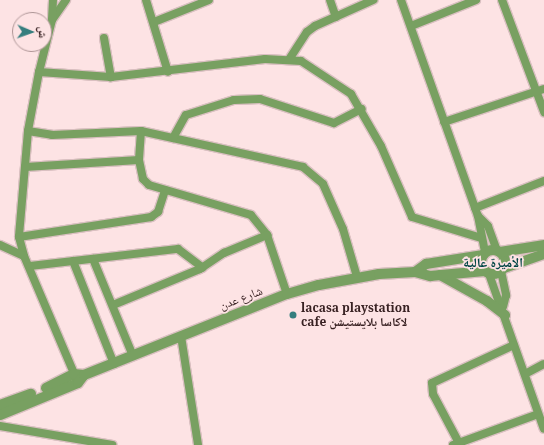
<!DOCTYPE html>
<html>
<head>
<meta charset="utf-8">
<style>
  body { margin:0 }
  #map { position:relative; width:544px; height:445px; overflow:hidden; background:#fde3e4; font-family:"Noto Serif","Noto Naskh Arabic",serif }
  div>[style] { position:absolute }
  .roads { filter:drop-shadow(1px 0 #dac0c1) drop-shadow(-1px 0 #dac0c1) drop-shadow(0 1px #dac0c1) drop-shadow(0 -1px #dac0c1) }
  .minor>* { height:8px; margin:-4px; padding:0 4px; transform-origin:4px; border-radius:4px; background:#78a061 }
  .tertiary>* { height:10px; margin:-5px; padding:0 5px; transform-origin:5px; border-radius:5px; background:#78a061 }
  .tertiary>.ring { margin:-5px; padding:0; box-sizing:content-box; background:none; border:10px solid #78a061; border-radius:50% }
  .dots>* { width:11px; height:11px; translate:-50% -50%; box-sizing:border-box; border:2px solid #fde3e4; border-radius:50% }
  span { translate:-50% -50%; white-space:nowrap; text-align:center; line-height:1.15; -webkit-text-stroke:3.5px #fde3e4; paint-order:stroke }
  .street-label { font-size:12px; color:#382122 }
  .poi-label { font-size:12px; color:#382122; font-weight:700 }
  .left { translate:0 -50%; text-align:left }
  .neighbourhood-label { font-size:13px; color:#004545; font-weight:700 }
  .north { position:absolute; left:12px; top:12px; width:40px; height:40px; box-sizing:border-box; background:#fde3e4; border:1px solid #ae9596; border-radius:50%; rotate:92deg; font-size:11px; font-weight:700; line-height:16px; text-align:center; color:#382122 }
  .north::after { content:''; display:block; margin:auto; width:14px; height:18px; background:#357e7e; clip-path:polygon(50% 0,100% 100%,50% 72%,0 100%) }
</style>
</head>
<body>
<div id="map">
  <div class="roads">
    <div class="minor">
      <i style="left:66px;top:0;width:24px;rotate:125deg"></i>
      <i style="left:52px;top:20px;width:54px;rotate:104deg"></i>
      <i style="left:39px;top:72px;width:60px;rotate:100.6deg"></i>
      <i style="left:28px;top:131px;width:106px;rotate:94.9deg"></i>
      <i style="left:19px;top:237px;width:20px;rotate:75deg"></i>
      <i style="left:24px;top:256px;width:133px;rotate:66.9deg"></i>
      <i style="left:146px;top:0;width:75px;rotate:73deg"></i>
      <i style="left:330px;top:0;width:18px;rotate:71deg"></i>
      <i style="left:401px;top:0;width:229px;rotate:70.4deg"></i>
      <i style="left:478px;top:216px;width:38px;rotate:79deg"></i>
      <i style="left:502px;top:0;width:120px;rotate:69.4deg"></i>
      <i style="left:52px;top:19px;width:19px;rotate:-87deg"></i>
      <i style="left:154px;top:22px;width:59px;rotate:-21.8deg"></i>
      <i style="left:411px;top:26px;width:70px;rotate:-21.8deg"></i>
      <i style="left:104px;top:38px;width:40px;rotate:80deg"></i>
      <i style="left:290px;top:58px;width:31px;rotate:-57deg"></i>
      <i style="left:307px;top:32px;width:10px;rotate:-37deg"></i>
      <i style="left:315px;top:26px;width:64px;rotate:-24.1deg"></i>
      <i style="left:39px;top:72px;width:72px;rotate:4deg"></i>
      <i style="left:111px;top:77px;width:155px;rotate:-6.7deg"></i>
      <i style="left:265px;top:59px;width:36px;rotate:3deg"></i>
      <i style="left:301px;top:61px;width:60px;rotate:33.4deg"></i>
      <i style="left:351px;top:94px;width:60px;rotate:60deg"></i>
      <i style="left:381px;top:146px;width:77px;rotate:66.4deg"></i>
      <i style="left:412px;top:217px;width:72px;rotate:16.9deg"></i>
      <i style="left:444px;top:122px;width:105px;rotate:-18.3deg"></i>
      <i style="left:28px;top:131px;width:24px;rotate:9deg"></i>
      <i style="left:52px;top:135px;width:89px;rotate:-2.6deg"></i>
      <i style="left:141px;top:131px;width:166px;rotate:12.5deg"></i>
      <i style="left:303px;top:167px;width:26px;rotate:40deg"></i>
      <i style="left:323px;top:184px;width:49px;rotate:66deg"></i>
      <i style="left:343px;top:229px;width:50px;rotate:73.7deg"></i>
      <i style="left:141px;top:131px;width:29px;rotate:94deg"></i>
      <i style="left:139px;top:160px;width:19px;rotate:78deg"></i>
      <i style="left:143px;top:179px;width:8px;rotate:45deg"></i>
      <i style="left:149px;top:185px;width:106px;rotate:16.4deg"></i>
      <i style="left:251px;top:215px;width:26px;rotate:51deg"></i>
      <i style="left:267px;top:235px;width:62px;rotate:71.3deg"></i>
      <i style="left:173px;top:138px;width:26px;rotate:-61deg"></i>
      <i style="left:186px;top:115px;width:50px;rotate:-17.4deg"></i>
      <i style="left:234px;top:100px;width:26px;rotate:-2deg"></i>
      <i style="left:260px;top:99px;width:78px;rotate:18deg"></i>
      <i style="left:334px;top:123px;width:31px;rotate:-27deg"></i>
      <i style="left:25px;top:167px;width:114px;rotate:-3.5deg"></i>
      <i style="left:475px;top:208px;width:74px;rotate:-21.4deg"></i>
      <i style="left:478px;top:216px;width:14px;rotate:45deg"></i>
      <i style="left:488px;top:226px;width:27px;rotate:70deg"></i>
      <i style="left:19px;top:237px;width:134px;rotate:-8.6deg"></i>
      <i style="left:151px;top:217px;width:9px;rotate:-36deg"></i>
      <i style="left:158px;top:212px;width:23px;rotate:-72deg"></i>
      <i style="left:0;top:245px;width:26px;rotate:25deg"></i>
      <i style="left:93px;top:259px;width:105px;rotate:67.6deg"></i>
      <i style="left:73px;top:261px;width:111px;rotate:68.3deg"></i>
      <i style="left:30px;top:266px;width:149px;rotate:-6.6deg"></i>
      <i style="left:178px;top:249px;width:31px;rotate:37deg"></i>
      <i style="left:501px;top:271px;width:25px;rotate:78deg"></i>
      <i style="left:506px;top:295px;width:12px;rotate:104deg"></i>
      <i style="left:489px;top:274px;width:164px;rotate:70.5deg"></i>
      <i style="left:113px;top:305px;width:94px;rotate:-22.5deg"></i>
      <i style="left:200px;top:269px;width:29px;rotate:-34deg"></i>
      <i style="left:224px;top:253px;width:47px;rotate:-22.7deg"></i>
      <i style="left:181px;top:336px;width:110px;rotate:81.1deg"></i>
      <i style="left:525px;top:374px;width:21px;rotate:-28deg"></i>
      <i style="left:0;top:426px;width:114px;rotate:9.6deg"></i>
      <i style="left:459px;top:443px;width:55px;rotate:-118deg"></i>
      <i style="left:433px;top:394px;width:11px;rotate:-95deg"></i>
      <i style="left:432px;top:383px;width:90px;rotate:-24.9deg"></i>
      <i style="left:453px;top:445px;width:90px;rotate:-20deg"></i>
    </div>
    <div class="tertiary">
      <i class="ring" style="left:481px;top:250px;width:14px;height:14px"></i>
      <i style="left:500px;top:252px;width:45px;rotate:-9deg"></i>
      <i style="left:504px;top:268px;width:42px;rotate:-19.3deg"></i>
      <i style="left:415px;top:272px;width:14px;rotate:-36deg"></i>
      <i style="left:426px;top:264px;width:58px;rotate:-9deg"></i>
      <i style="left:440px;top:275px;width:54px;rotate:29deg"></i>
      <i style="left:487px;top:301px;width:23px;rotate:38deg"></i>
      <i style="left:46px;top:388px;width:31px;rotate:-27deg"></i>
      <i style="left:74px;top:374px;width:10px;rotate:6deg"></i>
      <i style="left:0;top:405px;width:33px;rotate:-20deg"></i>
      <i style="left:0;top:415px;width:84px;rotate:-22.3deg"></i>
      <i style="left:78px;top:383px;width:10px;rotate:-53deg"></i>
      <i style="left:84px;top:375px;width:219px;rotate:-21.8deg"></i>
      <i style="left:287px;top:294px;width:33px;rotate:-16deg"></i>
      <i style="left:319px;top:285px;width:61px;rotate:-10.4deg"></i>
      <i style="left:379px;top:274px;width:36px;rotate:-3deg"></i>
      <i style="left:415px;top:272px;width:16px;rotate:15deg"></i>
      <i style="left:430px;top:276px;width:55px;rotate:-5.2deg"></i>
    </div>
  </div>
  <div class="dots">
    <i style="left:293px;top:315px;background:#357e7e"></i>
  </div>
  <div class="street-label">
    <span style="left:241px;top:298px;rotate:-21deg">شارع عدن</span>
  </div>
  <div class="poi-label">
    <span class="left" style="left:301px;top:315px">lacasa playstation<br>cafe لاكاسا بلايستيشن</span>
  </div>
  <div class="neighbourhood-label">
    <span style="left:493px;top:262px">الأميرة عالية</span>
  </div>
  <div class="north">ش</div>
</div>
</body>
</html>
